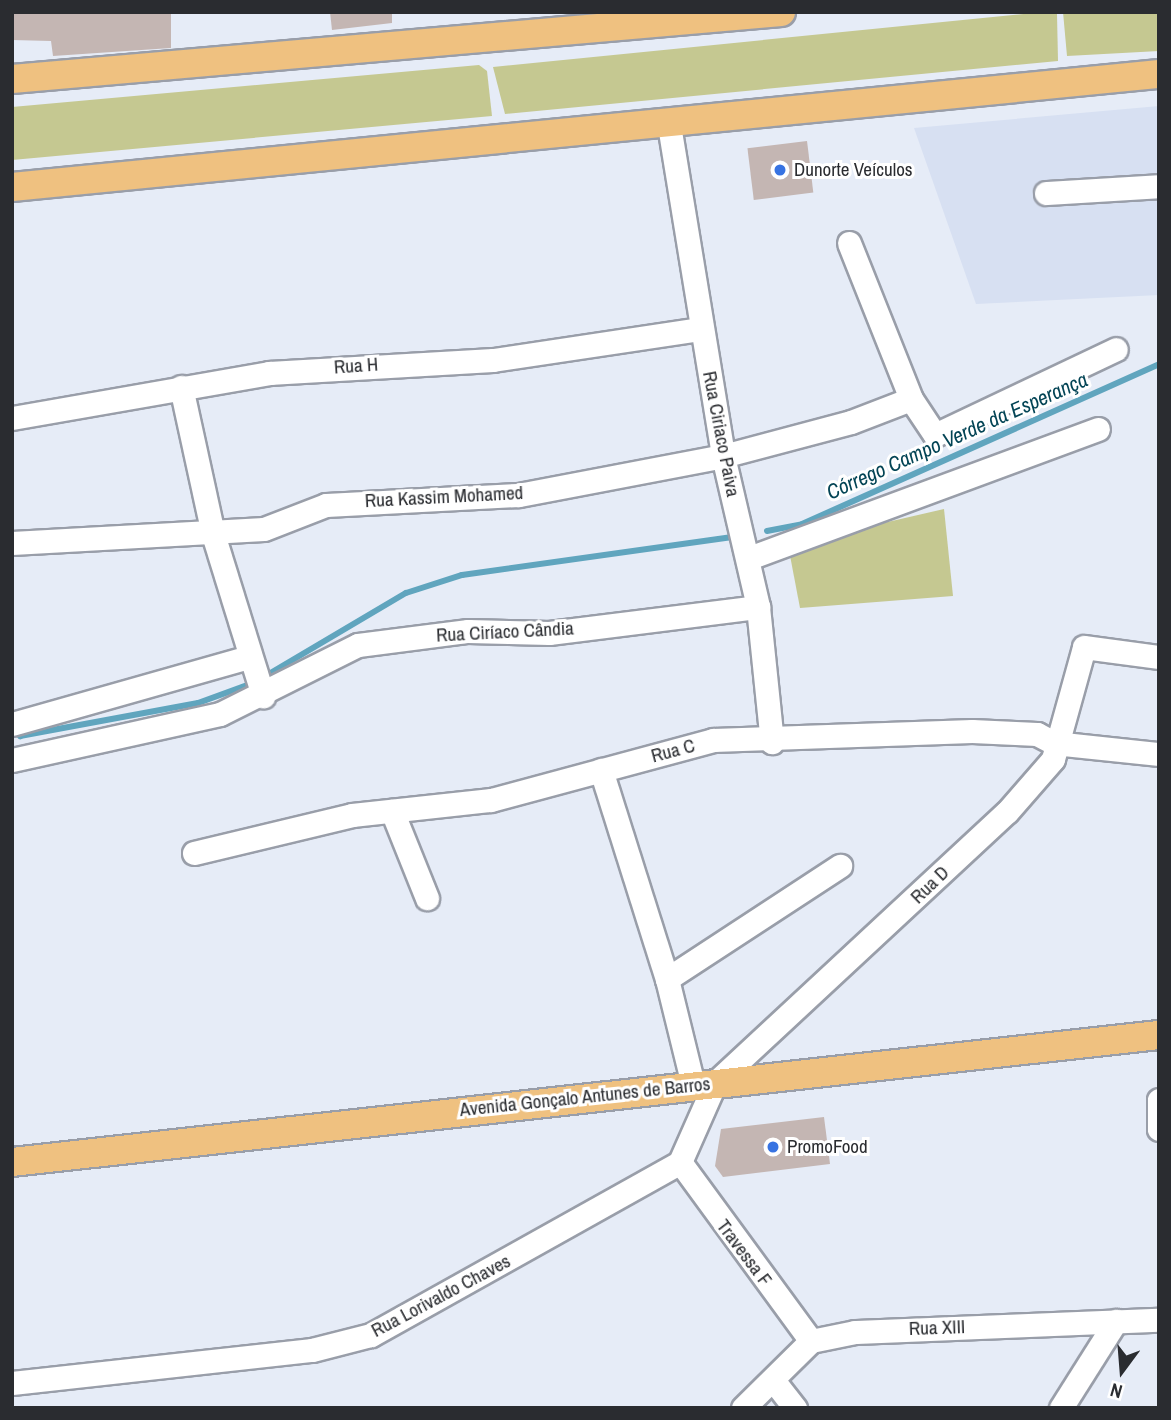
<!DOCTYPE html>
<html>
<head>
<meta charset="utf-8">
<style>
  body { margin:0 }
  #map { position:relative; width:1171px; height:1420px; overflow:hidden; background:#e6ecf7; font-family:"Archivo Narrow",sans-serif }
  div>[style] { position:absolute }
  .built>* { inset:0; background:#d7e0f2 }
  .green>* { inset:0; background:#c5c891 }
  .stream>* { height:6px; margin:-3px; padding:0 3px; transform-origin:3px; border-radius:3px; background:#60a5be }
  .building>* { inset:0; background:#c4b6b3; transform-origin:0 0 }
  .roads { filter:drop-shadow(2px 0 #999ea9) drop-shadow(-2px 0 #999ea9) drop-shadow(0 2px #999ea9) drop-shadow(0 -2px #999ea9) }
  .minor>* { height:23px; margin:-11.5px; padding:0 11.5px; transform-origin:11.5px; border-radius:11.5px; background:#fff }
  .major>* { height:28px; margin:-14px; padding:0 14px; transform-origin:14px; border-radius:14px; background:#efc180 }
  .dots>* { width:19px; height:19px; translate:-50% -50%; box-sizing:border-box; border:4px solid #fff; border-radius:50% }
  span { translate:-50% -50%; white-space:nowrap; text-align:center; line-height:1.15; -webkit-text-stroke:6px #fff; paint-order:stroke }
  .poi-label { font-size:19px; color:#2a2c30 }
  .left { translate:0 -50%; text-align:left }
  .street-label { font-size:19px; color:#2a2c30 }
  .water-label { font-size:21px; color:#034455; font-style:italic }
  .frame { position:absolute; inset:0; border:14px solid #2a2c30; pointer-events:none }
  .north { position:absolute; left:1087px; top:1336px; width:70px; height:70px; -webkit-text-stroke:5px #fff; paint-order:stroke; rotate:196deg; font-size:19px; font-weight:700; line-height:28px; text-align:center; color:#2a2c30 }
  .north::after { content:''; display:block; margin:auto; width:24px; height:32px; background:#2a2c30; clip-path:polygon(50% 0,100% 100%,50% 72%,0 100%) }
</style>
</head>
<body>
<div id="map">
  <div class="built">
    <i style="clip-path:polygon(1159px 106px,1159px 295px,976px 304px,914px 128px)"></i>
  </div>
  <div class="green">
    <i style="clip-path:polygon(1043px 12px,1057px 14px,1058px 61px,505px 114px,493px 67px)"></i>
    <i style="clip-path:polygon(1159px 12px,1159px 51px,1067px 56px,1063px 12px)"></i>
    <i style="clip-path:polygon(479px 65px,487px 71px,492px 116px,12px 160px,12px 107px)"></i>
    <i style="clip-path:polygon(944px 509px,953px 596px,800px 608px,788px 545px)"></i>
  </div>
  <div class="stream">
    <i style="left:767px;top:531px;width:36px;rotate:-11deg"></i>
    <i style="left:802px;top:524px;width:391px;rotate:-24.1deg"></i>
    <i style="left:262px;top:678px;width:167px;rotate:-30.6deg"></i>
    <i style="left:406px;top:593px;width:59px;rotate:-17.8deg"></i>
    <i style="left:462px;top:575px;width:273px;rotate:-8deg"></i>
    <i style="left:15px;top:729px;width:9px;rotate:54deg"></i>
    <i style="left:20px;top:736px;width:181px;rotate:-10.5deg"></i>
    <i style="left:198px;top:703px;width:59px;rotate:-20deg"></i>
  </div>
  <div class="building">
    <i style="clip-path:polygon(12px 12px,171px 12px,171px 48px,53px 56px,51px 41px,12px 40px)"></i>
    <i style="clip-path:polygon(330px 12px,392px 12px,392px 23px,332px 30px)"></i>
    <i style="left:807px;top:141px;width:52px;height:60px;rotate:83deg"></i>
    <i style="clip-path:polygon(824px 1117px,830px 1164px,723px 1177px,715px 1166px,721px 1129px)"></i>
  </div>
  <div class="roads">
    <div class="minor">
      <i style="left:669px;top:125px;width:335px;rotate:80.7deg"></i>
      <i style="left:723px;top:456px;width:155px;rotate:76.9deg"></i>
      <i style="left:758px;top:607px;width:136px;rotate:84.1deg"></i>
      <i style="left:1046px;top:193px;width:113px;rotate:-3.5deg"></i>
      <i style="left:849px;top:243px;width:168px;rotate:68.3deg"></i>
      <i style="left:911px;top:399px;width:43px;rotate:56.3deg"></i>
      <i style="left:935px;top:435px;width:200px;rotate:-25.4deg"></i>
      <i style="left:181px;top:387px;width:150px;rotate:77.7deg"></i>
      <i style="left:213px;top:534px;width:170px;rotate:72.8deg"></i>
      <i style="left:12px;top:418px;width:261px;rotate:-9.9deg"></i>
      <i style="left:269px;top:373px;width:224px;rotate:-3.3deg"></i>
      <i style="left:493px;top:360px;width:210px;rotate:-8.5deg"></i>
      <i style="left:12px;top:543px;width:252px;rotate:-3.2deg"></i>
      <i style="left:264px;top:529px;width:66px;rotate:-21.2deg"></i>
      <i style="left:326px;top:505px;width:193px;rotate:-3deg"></i>
      <i style="left:519px;top:495px;width:208px;rotate:-10.8deg"></i>
      <i style="left:723px;top:456px;width:132px;rotate:-14.9deg"></i>
      <i style="left:851px;top:422px;width:64px;rotate:-21deg"></i>
      <i style="left:749px;top:558px;width:372px;rotate:-20.3deg"></i>
      <i style="left:12px;top:724px;width:246px;rotate:-15.8deg"></i>
      <i style="left:12px;top:760px;width:213px;rotate:-12.5deg"></i>
      <i style="left:220px;top:714px;width:154px;rotate:-26.6deg"></i>
      <i style="left:358px;top:645px;width:111px;rotate:-7.3deg"></i>
      <i style="left:468px;top:631px;width:81px;rotate:1.4deg"></i>
      <i style="left:549px;top:633px;width:211px;rotate:-7.1deg"></i>
      <i style="left:601px;top:770px;width:219px;rotate:72.5deg"></i>
      <i style="left:667px;top:979px;width:109px;rotate:76.2deg"></i>
      <i style="left:392px;top:811px;width:94px;rotate:68.1deg"></i>
      <i style="left:194px;top:853px;width:163px;rotate:-13.5deg"></i>
      <i style="left:352px;top:815px;width:140px;rotate:-6.2deg"></i>
      <i style="left:491px;top:800px;width:230px;rotate:-15.1deg"></i>
      <i style="left:713px;top:740px;width:259px;rotate:-2deg"></i>
      <i style="left:972px;top:731px;width:65px;rotate:2.6deg"></i>
      <i style="left:1037px;top:734px;width:19px;rotate:28deg"></i>
      <i style="left:1054px;top:743px;width:106px;rotate:6deg"></i>
      <i style="left:667px;top:979px;width:207px;rotate:-33.2deg"></i>
      <i style="left:1159px;top:1100px;width:29px;rotate:90deg"></i>
      <i style="left:680px;top:1162px;width:86px;rotate:-66.1deg"></i>
      <i style="left:715px;top:1083px;width:398px;rotate:-42.9deg"></i>
      <i style="left:1007px;top:812px;width:70px;rotate:-49deg"></i>
      <i style="left:1053px;top:759px;width:116px;rotate:-74.5deg"></i>
      <i style="left:1084px;top:647px;width:76px;rotate:7.6deg"></i>
      <i style="left:680px;top:1162px;width:222px;rotate:53.8deg"></i>
      <i style="left:773px;top:1380px;width:36px;rotate:52deg"></i>
      <i style="left:12px;top:1383px;width:302px;rotate:-6.3deg"></i>
      <i style="left:312px;top:1350px;width:61px;rotate:-14.3deg"></i>
      <i style="left:371px;top:1335px;width:354px;rotate:-29.2deg"></i>
      <i style="left:743px;top:1408px;width:95px;rotate:-44.6deg"></i>
      <i style="left:811px;top:1341px;width:45px;rotate:-11.6deg"></i>
      <i style="left:855px;top:1332px;width:304px;rotate:-2.3deg"></i>
      <i style="left:1061px;top:1408px;width:103px;rotate:-57.7deg"></i>
    </div>
    <div class="major">
      <i style="left:12px;top:79px;width:772px;rotate:-4.98deg"></i>
      <i style="left:12px;top:187px;width:1153px;rotate:-5.63deg"></i>
      <i style="left:12px;top:1162px;width:1154px;rotate:-6.32deg"></i>
    </div>
  </div>
  <div class="dots">
    <i style="left:780px;top:170px;background:#3773e2"></i>
    <i style="left:773px;top:1147px;background:#3773e2"></i>
  </div>
  <div class="poi-label">
    <span class="left" style="left:794px;top:170px">Dunorte Veículos</span>
    <span class="left" style="left:787px;top:1147px">PromoFood</span>
  </div>
  <div class="street-label">
    <span style="left:356px;top:366px;rotate:-4deg">Rua H</span>
    <span style="left:721px;top:434px;rotate:79deg">Rua Ciriaco Paiva</span>
    <span style="left:444px;top:497px;rotate:-3deg">Rua Kassim Mohamed</span>
    <span style="left:505px;top:632px;rotate:-3deg">Rua Ciríaco Cândia</span>
    <span style="left:673px;top:751px;rotate:-15deg">Rua C</span>
    <span style="left:930px;top:885px;rotate:-44deg">Rua D</span>
    <span style="left:585px;top:1097px;rotate:-6deg">Avenida Gonçalo Antunes de Barros</span>
    <span style="left:744px;top:1253px;rotate:53deg">Travessa F</span>
    <span style="left:441px;top:1296px;rotate:-28deg">Rua Lorivaldo Chaves</span>
    <span style="left:937px;top:1328px;rotate:-2deg">Rua XIII</span>
  </div>
  <div class="water-label">
    <span style="left:957px;top:436px;rotate:-24deg">Córrego Campo Verde da Esperança</span>
  </div>
  <div class="frame"></div>
  <div class="north">N</div>
</div>
</body>
</html>
